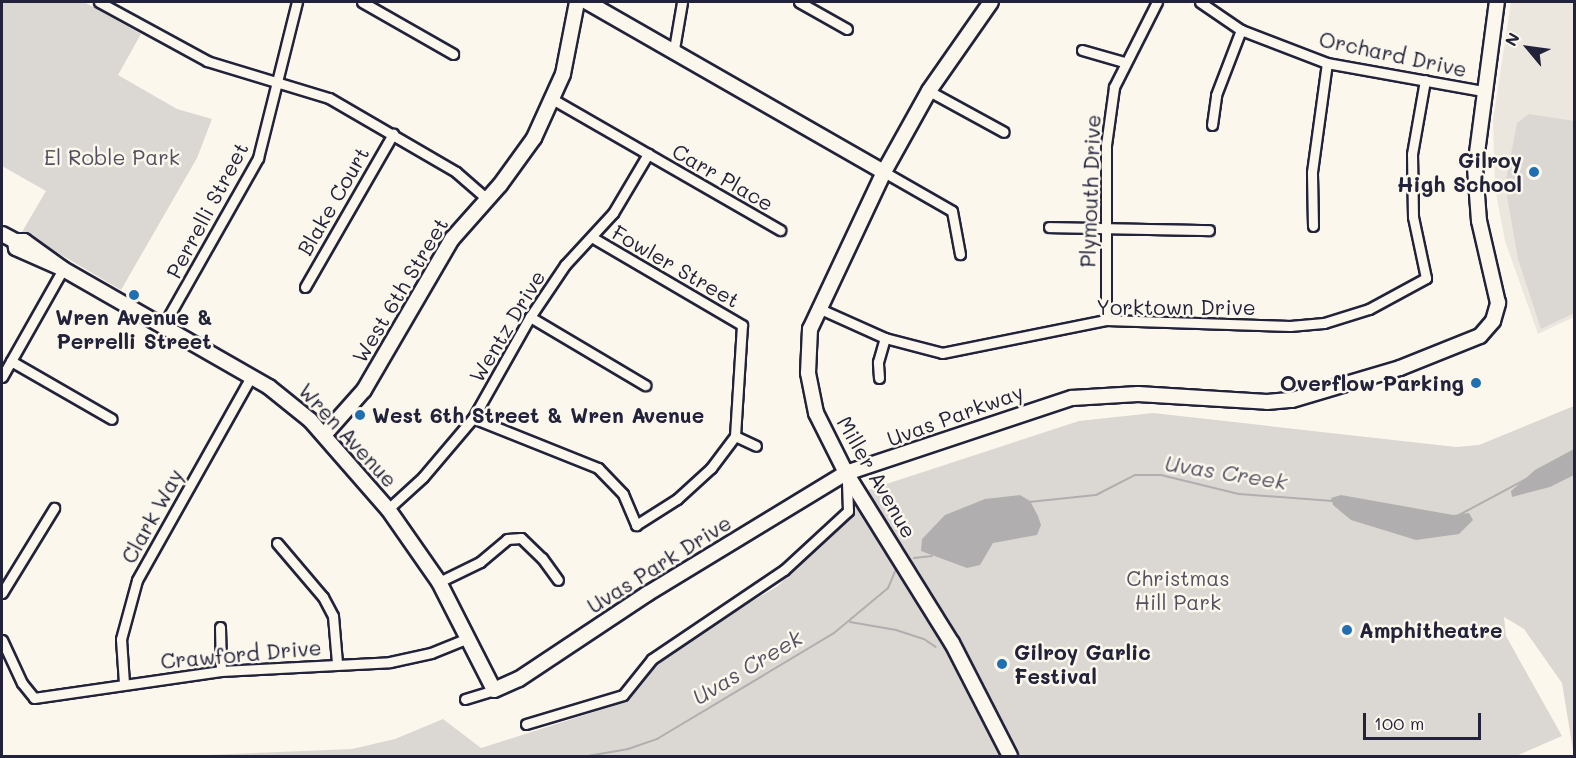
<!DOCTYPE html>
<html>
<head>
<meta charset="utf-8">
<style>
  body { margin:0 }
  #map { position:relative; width:1576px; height:758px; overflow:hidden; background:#fbf7ec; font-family:Mali,sans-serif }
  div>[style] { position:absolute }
  .built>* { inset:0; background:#ebe7df }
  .green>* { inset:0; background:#dbd8d3 }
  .water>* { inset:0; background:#b1aeb0 }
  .stream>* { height:2px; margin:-1px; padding:0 1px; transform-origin:1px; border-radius:1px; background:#b1aeb0 }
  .roads { filter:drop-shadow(2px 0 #22223b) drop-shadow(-2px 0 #22223b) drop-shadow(0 2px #22223b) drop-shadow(0 -2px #22223b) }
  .street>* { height:9px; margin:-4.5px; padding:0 4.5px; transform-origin:4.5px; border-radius:4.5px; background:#fbf7ec }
  .secondary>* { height:14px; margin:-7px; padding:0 7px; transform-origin:7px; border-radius:7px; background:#fbf7ec }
  .dots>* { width:16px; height:16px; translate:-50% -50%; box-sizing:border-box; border:3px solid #fbf7ec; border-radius:50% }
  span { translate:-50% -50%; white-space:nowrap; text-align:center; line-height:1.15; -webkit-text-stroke:5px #fbf7ec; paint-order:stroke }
  .street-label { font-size:21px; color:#22223b }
  .park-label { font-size:21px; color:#505061 }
  .poi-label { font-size:21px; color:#22223b; font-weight:700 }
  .right { translate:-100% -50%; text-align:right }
  .left { translate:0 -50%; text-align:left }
  .water-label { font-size:22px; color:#545364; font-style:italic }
  .frame { position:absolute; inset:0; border:3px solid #22223b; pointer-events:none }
  .north { position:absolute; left:1498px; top:18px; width:60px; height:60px; -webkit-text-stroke:4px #fbf7ec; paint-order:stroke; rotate:299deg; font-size:16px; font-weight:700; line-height:24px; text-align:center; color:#22223b }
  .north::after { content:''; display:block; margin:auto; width:21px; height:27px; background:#22223b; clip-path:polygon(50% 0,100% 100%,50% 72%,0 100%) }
  .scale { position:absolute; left:1363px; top:713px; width:118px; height:27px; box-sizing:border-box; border:3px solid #22223b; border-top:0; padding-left:8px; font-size:18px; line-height:21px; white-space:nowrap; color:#22223b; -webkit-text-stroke:4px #fbf7ec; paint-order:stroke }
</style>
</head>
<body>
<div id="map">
  <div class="built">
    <i style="clip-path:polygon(1511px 2px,1574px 2px,1574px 317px,1538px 334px,1505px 241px,1495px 188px,1493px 120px)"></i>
  </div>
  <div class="green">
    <i style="clip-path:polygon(2px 2px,84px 2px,141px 34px,118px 75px,177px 109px,212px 119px,197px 158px,121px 290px,22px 232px,46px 191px,2px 166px)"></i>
    <i style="clip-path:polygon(1529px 114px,1574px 121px,1574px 313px,1541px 329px,1518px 259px,1505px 185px,1517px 123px)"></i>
    <i style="clip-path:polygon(1574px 406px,1574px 756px,1562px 683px,1524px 629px,1504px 617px,1506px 636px,1562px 736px,1516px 756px,182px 756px,352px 749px,395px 739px,443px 719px,481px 748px,625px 702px,646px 673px,672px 649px,778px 586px,852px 512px,868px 490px,1079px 421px,1153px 413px,1456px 447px,1479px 445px)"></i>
  </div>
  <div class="water">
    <i style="clip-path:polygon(1574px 449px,1574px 475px,1550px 487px,1512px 497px,1511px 491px,1535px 470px)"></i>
    <i style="clip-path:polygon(1020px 495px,1030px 501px,1038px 516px,1041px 525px,1037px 535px,993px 543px,980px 565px,967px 568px,921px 551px,922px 539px,945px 515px,985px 499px)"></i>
    <i style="clip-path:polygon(1341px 495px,1453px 515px,1469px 513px,1473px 520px,1459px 534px,1416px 540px,1351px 520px,1333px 505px,1331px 498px)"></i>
  </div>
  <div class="stream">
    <i style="left:1029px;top:502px;width:67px;rotate:-6deg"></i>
    <i style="left:1096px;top:495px;width:44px;rotate:-27.1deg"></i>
    <i style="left:1135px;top:475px;width:26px"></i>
    <i style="left:1161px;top:475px;width:80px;rotate:13.7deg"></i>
    <i style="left:1239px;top:494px;width:94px;rotate:4.3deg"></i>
    <i style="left:1459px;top:515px;width:76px;rotate:-28.2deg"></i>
    <i style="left:914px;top:558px;width:18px;rotate:-6deg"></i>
    <i style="left:850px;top:622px;width:47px;rotate:9.9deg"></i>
    <i style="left:896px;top:630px;width:29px;rotate:18deg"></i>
    <i style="left:924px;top:639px;width:14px;rotate:34deg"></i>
    <i style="left:588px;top:756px;width:41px;rotate:-9.9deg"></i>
    <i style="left:628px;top:749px;width:31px;rotate:-19deg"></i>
    <i style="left:657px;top:739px;width:206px;rotate:-30.9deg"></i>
    <i style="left:834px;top:633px;width:70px;rotate:-39.8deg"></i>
    <i style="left:888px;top:588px;width:23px;rotate:-67deg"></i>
  </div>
  <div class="roads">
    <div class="street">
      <i style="left:99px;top:2px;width:123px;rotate:28.6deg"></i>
      <i style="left:207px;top:61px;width:127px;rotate:16.9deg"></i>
      <i style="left:329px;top:98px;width:147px;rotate:30.2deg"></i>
      <i style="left:456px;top:172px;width:41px;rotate:41.1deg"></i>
      <i style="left:362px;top:2px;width:105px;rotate:29.7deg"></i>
      <i style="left:799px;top:2px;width:55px;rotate:29.4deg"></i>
      <i style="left:1200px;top:2px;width:50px;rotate:34.3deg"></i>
      <i style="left:1241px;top:30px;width:92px;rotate:21deg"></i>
      <i style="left:1327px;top:63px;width:158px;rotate:10.2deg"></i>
      <i style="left:674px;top:49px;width:48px;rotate:-80.3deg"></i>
      <i style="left:1082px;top:50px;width:44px;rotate:15.9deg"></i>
      <i style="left:929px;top:91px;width:85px;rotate:28.7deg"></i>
      <i style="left:554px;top:100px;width:261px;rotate:29.9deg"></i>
      <i style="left:1212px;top:125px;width:30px;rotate:-82deg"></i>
      <i style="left:1216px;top:95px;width:70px;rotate:-69deg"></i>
      <i style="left:884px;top:172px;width:78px;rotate:29.8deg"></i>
      <i style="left:952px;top:211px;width:44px;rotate:79.5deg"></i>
      <i style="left:1313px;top:226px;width:54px;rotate:-91.1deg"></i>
      <i style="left:1312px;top:172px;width:110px;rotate:-82.2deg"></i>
      <i style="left:1049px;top:227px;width:160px;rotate:1.1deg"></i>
      <i style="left:305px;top:287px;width:177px;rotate:-60.1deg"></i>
      <i style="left:818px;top:308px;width:73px;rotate:24.1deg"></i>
      <i style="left:885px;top:338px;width:59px;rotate:14.7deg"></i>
      <i style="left:942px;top:353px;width:167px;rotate:-11.4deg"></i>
      <i style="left:1106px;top:320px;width:184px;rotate:1.9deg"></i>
      <i style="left:1290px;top:326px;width:34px;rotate:-5deg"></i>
      <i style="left:1324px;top:323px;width:47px;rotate:-17.3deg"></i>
      <i style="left:1369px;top:309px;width:65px;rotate:-28.5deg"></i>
      <i style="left:1426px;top:278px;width:62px;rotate:-102deg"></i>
      <i style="left:1413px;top:217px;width:63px;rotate:-90.9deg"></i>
      <i style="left:1412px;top:154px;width:75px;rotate:-80deg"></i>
      <i style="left:530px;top:317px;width:134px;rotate:30.6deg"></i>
      <i style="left:1106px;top:320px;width:175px;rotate:-90deg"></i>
      <i style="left:1106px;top:145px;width:59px;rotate:-82.1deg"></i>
      <i style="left:1114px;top:87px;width:95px;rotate:-63.2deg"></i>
      <i style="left:163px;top:326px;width:193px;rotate:-60.5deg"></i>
      <i style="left:258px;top:158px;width:161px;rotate:-76deg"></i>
      <i style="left:11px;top:361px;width:116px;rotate:29.9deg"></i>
      <i style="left:2px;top:377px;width:124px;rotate:-60.5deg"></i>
      <i style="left:879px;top:378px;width:16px;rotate:-94deg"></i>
      <i style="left:878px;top:362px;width:25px;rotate:-74deg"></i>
      <i style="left:473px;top:418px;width:135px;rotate:21.8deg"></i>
      <i style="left:598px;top:468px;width:36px;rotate:46deg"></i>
      <i style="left:623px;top:494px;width:34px;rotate:67deg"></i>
      <i style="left:636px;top:525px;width:49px;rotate:-32.4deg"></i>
      <i style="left:677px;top:499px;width:46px;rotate:-42.4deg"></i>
      <i style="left:711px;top:468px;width:40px;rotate:-53deg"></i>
      <i style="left:735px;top:436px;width:111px;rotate:-86.4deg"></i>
      <i style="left:742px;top:325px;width:173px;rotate:-149.7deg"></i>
      <i style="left:735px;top:436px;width:23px;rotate:25deg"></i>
      <i style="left:388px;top:509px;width:47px;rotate:-42.4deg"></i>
      <i style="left:423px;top:477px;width:77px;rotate:-49.7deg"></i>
      <i style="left:473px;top:418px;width:116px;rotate:-60.6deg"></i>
      <i style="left:530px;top:317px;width:63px;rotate:-56.1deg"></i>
      <i style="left:565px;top:265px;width:71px;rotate:-47.3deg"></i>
      <i style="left:613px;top:213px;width:69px;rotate:-59.3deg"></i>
      <i style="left:277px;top:543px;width:71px;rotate:49.6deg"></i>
      <i style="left:323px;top:597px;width:21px;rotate:62deg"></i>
      <i style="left:333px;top:616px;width:47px;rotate:85.1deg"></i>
      <i style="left:439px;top:582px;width:46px;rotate:-26deg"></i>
      <i style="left:480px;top:562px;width:35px;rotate:-40deg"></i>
      <i style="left:507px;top:539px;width:14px;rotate:-4deg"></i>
      <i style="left:521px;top:538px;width:29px;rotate:44deg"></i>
      <i style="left:542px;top:558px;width:27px;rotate:54deg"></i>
      <i style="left:2px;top:593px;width:100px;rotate:-58.5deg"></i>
      <i style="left:220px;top:627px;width:44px;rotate:88.7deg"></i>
      <i style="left:2px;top:640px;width:47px;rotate:65.1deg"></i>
      <i style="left:22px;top:683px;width:19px;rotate:51deg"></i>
      <i style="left:34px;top:698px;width:189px;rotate:-8.2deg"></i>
      <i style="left:221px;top:671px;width:169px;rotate:-3deg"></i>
      <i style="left:390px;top:662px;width:42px;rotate:-12.4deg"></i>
      <i style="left:431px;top:653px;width:40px;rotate:-22deg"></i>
      <i style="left:124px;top:683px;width:44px;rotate:-93.9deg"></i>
      <i style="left:121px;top:639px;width:61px;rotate:-74.8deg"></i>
      <i style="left:137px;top:580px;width:233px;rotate:-60.7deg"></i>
      <i style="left:465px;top:699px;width:30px;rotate:-17deg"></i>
      <i style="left:526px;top:724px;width:101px;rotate:-16.6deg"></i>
      <i style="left:623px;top:695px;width:46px;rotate:-51.1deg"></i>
      <i style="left:652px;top:659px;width:159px;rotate:-34deg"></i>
      <i style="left:784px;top:570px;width:87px;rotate:-42.7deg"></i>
      <i style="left:848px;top:511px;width:30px;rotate:-92deg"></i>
    </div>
    <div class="secondary">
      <i style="left:587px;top:2px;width:342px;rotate:29.8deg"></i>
      <i style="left:991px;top:2px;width:108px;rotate:124.9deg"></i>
      <i style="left:929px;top:91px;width:93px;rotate:119.1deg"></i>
      <i style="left:884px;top:172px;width:174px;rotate:115.2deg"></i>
      <i style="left:810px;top:329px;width:44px;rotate:92.6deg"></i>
      <i style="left:808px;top:373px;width:41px;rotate:78.7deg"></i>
      <i style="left:816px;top:413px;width:67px;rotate:63.4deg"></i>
      <i style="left:846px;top:473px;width:200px;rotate:58.1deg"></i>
      <i style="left:952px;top:643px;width:127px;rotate:62.8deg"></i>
      <i style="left:2px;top:234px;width:15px;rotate:28deg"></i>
      <i style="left:15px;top:241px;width:7px;rotate:82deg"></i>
      <i style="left:16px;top:248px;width:49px;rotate:24deg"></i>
      <i style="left:15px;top:241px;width:9px"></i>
      <i style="left:24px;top:241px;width:48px;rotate:35.7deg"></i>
      <i style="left:63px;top:269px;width:237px;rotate:29.8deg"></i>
      <i style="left:269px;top:387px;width:53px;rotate:38.8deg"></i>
      <i style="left:310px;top:420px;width:118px;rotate:48.8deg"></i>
      <i style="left:388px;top:509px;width:89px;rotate:55.1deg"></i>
      <i style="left:439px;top:582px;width:121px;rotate:63deg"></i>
      <i style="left:494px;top:690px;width:27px;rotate:-24deg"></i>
      <i style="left:519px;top:679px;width:154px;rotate:-33.6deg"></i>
      <i style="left:647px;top:594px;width:233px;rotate:-31.3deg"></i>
      <i style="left:846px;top:473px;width:238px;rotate:-18.4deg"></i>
      <i style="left:1072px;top:398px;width:66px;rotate:-3.5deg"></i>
      <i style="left:1138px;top:394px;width:129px;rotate:3.5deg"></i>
      <i style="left:1267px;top:402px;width:25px;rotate:-5deg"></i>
      <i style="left:1292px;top:400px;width:113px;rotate:-16.5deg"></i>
      <i style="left:1400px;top:368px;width:86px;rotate:-21.8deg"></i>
      <i style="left:1480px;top:336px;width:20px;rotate:-49deg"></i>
      <i style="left:1493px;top:321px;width:19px;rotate:-74deg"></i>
      <i style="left:1498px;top:303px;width:84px;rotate:-103deg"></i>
      <i style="left:1479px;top:221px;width:53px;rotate:-94.3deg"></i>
      <i style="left:1475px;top:168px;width:167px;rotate:-82.5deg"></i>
      <i style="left:324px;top:435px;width:60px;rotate:-48.4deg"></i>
      <i style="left:364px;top:390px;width:175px;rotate:-59.8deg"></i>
      <i style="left:452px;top:239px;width:72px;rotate:-48.4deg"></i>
      <i style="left:500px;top:185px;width:58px;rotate:-54.1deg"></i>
      <i style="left:534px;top:138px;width:70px;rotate:-65.6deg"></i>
      <i style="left:563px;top:74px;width:73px;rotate:-79deg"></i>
    </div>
  </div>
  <div class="dots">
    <i style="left:1534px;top:172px;background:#1f6fb2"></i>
    <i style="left:134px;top:295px;background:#1f6fb2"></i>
    <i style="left:1476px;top:383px;background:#1f6fb2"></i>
    <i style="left:360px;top:415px;background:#1f6fb2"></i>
    <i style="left:1347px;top:630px;background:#1f6fb2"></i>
    <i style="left:1002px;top:664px;background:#1f6fb2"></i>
  </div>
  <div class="street-label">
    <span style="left:1393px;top:54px;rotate:12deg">Orchard Drive</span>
    <span style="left:723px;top:177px;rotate:30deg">Carr Place</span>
    <span style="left:1090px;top:191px;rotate:-88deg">Plymouth Drive</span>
    <span style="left:333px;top:201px;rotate:-60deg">Blake Court</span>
    <span style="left:207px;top:210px;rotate:-62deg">Perrelli Street</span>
    <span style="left:676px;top:266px;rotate:30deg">Fowler Street</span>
    <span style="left:400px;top:290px;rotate:-59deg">West 6th Street</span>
    <span style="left:1176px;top:307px">Yorktown Drive</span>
    <span style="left:507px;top:326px;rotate:-59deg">Wentz Drive</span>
    <span style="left:955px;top:415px;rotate:-20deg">Uvas Parkway</span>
    <span style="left:348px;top:435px;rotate:47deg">Wren Avenue</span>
    <span style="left:877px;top:477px;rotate:60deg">Miller Avenue</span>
    <span style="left:152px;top:516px;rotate:-61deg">Clark Way</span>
    <span style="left:659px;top:564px;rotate:-32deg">Uvas Park Drive</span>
    <span style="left:241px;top:654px;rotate:-5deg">Crawford Drive</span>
  </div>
  <div class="park-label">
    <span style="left:112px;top:157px">El Roble Park</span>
    <span style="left:1178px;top:590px">Christmas<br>Hill Park</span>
  </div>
  <div class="poi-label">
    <span class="right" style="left:1522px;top:172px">Gilroy<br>High School</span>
    <span style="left:134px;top:329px">Wren Avenue &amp;<br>Perrelli Street</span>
    <span class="right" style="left:1464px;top:383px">Overflow Parking</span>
    <span class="left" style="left:372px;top:415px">West 6th Street &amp; Wren Avenue</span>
    <span class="left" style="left:1359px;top:630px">Amphitheatre</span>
    <span class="left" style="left:1014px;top:664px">Gilroy Garlic<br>Festival</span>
  </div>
  <div class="water-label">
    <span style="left:1226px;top:472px;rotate:9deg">Uvas Creek</span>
    <span style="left:747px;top:667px;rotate:-31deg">Uvas Creek</span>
  </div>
  <div class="frame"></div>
  <div class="north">N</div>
  <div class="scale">100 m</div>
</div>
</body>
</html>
